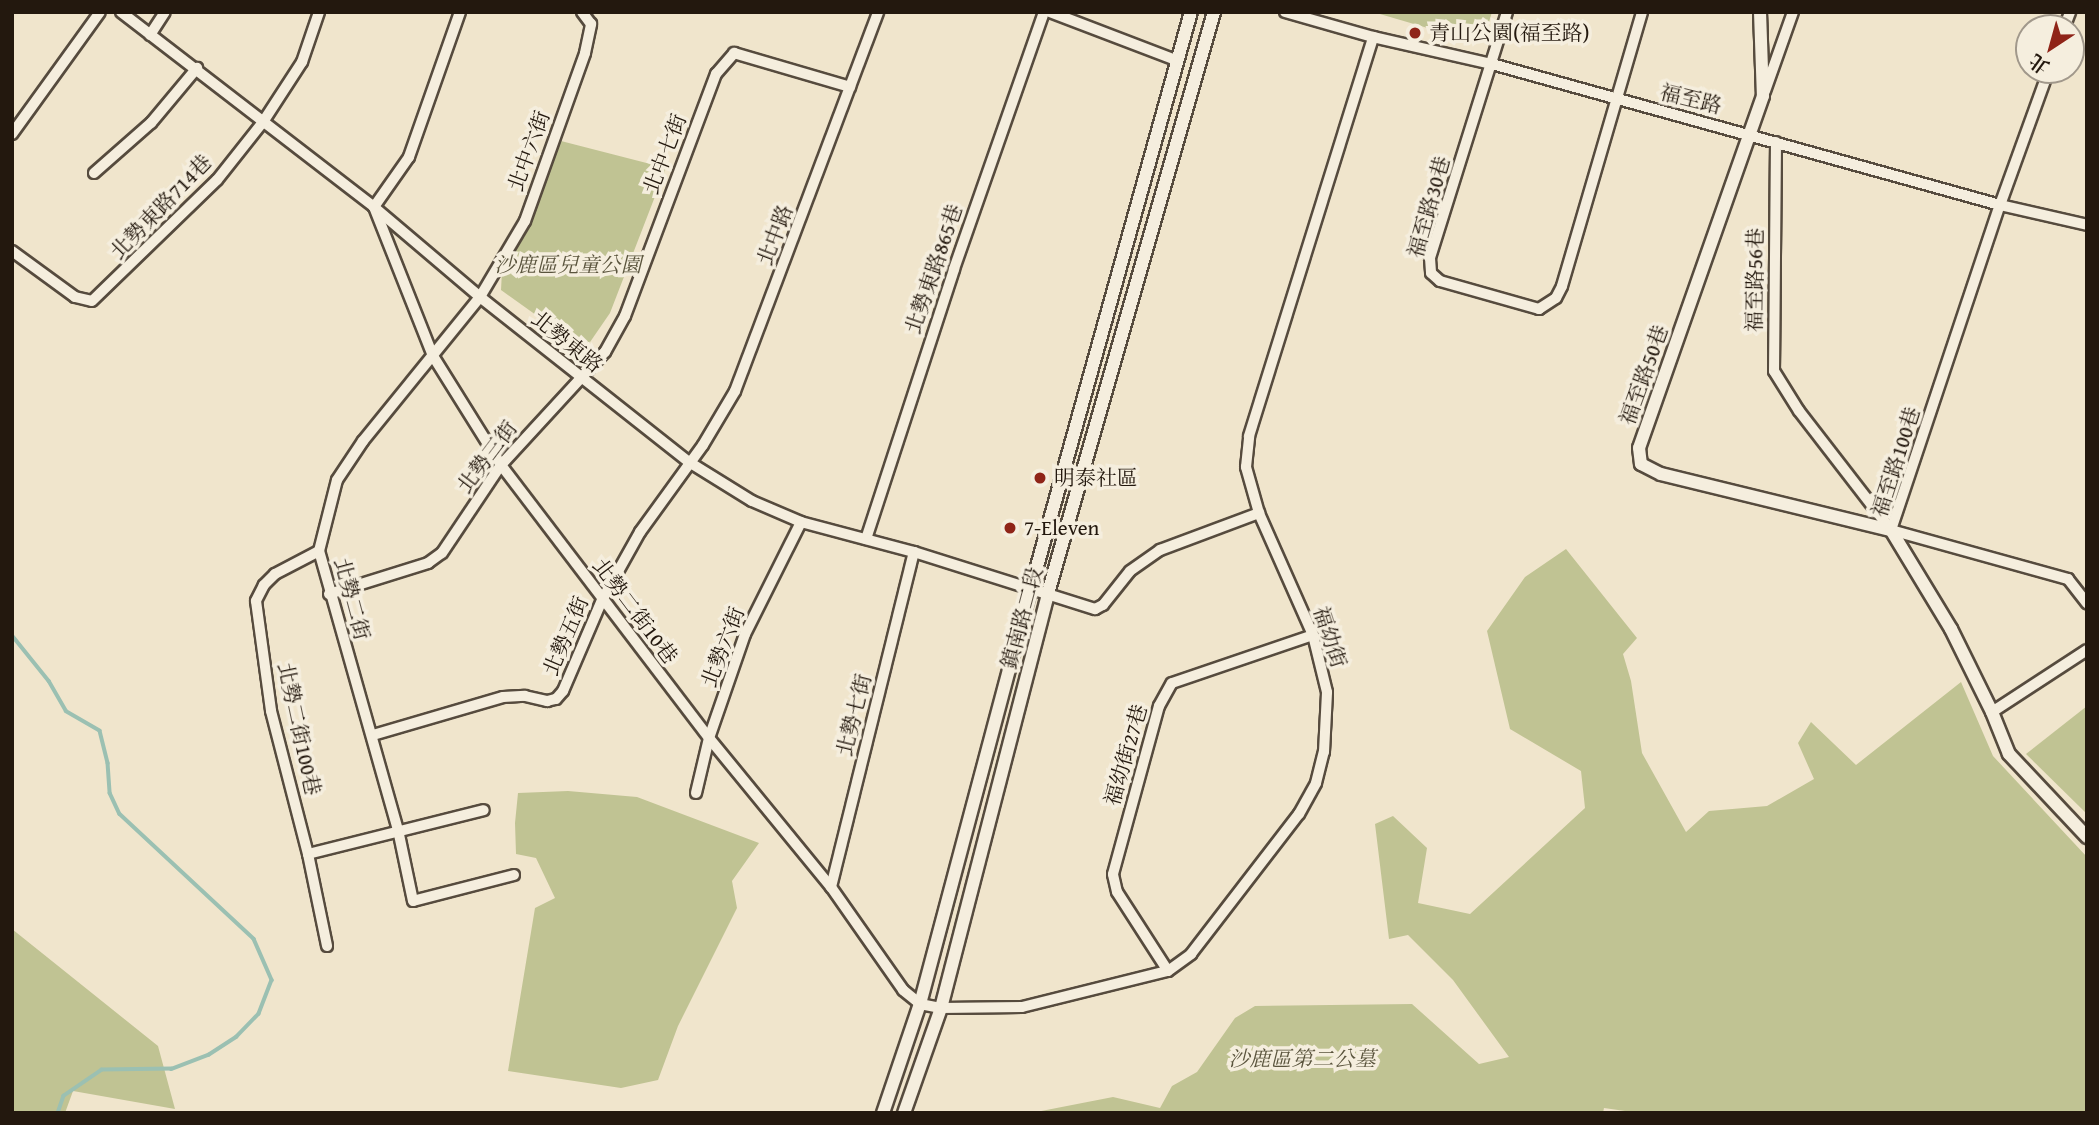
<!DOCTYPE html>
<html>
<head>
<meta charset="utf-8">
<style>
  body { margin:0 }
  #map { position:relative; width:2099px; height:1125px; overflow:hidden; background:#f0e5cc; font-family:"Gentium Book Plus","Noto Serif TC",serif }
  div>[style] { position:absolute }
  .green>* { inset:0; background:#c0c393 }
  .stream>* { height:3.5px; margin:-1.75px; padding:0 1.75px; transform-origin:1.75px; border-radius:1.75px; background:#9bc0b2 }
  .roads { filter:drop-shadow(2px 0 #564b3e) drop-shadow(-2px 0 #564b3e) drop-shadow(0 2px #564b3e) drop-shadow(0 -2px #564b3e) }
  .minor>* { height:10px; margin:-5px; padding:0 5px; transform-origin:5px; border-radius:5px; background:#f5eede }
  .tertiary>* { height:12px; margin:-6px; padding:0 6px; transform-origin:6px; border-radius:6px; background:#f5eede }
  .dots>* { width:19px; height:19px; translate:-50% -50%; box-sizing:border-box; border:4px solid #f5eede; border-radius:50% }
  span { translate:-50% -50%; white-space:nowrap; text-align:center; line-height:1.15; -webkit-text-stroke:7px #f5eede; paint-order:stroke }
  .poi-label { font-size:21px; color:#23180e }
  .left { translate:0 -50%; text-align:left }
  .street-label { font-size:21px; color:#23180e }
  .park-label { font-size:21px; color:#5a543d; font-style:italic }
  .frame { position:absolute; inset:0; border:14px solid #23180e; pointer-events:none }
  .north { position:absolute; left:2015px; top:14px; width:70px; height:70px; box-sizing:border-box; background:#f5eede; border:2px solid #a1988b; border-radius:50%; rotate:216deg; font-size:19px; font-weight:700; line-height:28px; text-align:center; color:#23180e }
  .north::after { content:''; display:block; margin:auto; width:24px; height:32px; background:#8f2418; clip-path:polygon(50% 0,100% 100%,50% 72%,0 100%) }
</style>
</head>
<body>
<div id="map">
  <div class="green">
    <i style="clip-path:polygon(1373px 12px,1492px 12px,1486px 32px,1472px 41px)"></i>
    <i style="clip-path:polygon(561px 141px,666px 168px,610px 313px,588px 345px,578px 345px,501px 290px,502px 271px,528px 223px)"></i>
    <i style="clip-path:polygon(1566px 549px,1637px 638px,1623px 654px,1631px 681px,1642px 753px,1686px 832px,1709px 811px,1767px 806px,1814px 779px,1798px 743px,1811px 722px,1856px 765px,1961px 682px,1993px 756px,2087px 857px,2087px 1113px,1639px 1113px,1604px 1108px,1603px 1113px,1031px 1113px,1113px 1097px,1160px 1108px,1172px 1086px,1197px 1072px,1235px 1018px,1255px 1006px,1412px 1004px,1479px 1064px,1509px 1057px,1453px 980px,1408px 935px,1389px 939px,1375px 824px,1393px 816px,1427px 848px,1418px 903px,1470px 914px,1585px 808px,1581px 771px,1510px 729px,1487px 631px,1525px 577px)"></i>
    <i style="clip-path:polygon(2087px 706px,2087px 814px,2026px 754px)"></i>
    <i style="clip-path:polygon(568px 791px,637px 797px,759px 843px,732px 881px,737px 908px,678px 1026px,658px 1080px,621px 1088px,508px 1071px,535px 908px,555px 898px,536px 858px,516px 854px,515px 823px,518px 793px)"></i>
    <i style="clip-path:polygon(12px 929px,158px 1046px,175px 1109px,73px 1091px,65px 1113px,12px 1113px)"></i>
  </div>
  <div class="stream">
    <i style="left:12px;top:635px;width:59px;rotate:51.2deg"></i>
    <i style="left:49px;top:681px;width:34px;rotate:60deg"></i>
    <i style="left:66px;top:711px;width:39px;rotate:30deg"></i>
    <i style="left:100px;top:731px;width:33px;rotate:76deg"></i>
    <i style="left:108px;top:763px;width:30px;rotate:86deg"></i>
    <i style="left:110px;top:793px;width:23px;rotate:65deg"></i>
    <i style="left:120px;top:814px;width:183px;rotate:43deg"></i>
    <i style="left:254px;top:939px;width:45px;rotate:66.3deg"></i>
    <i style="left:272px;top:980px;width:36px;rotate:111deg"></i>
    <i style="left:259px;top:1014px;width:32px;rotate:134deg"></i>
    <i style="left:237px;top:1037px;width:33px;rotate:147deg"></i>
    <i style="left:209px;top:1055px;width:40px;rotate:159deg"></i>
    <i style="left:172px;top:1069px;width:70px;rotate:179.2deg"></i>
    <i style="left:102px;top:1070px;width:46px;rotate:145.6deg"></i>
    <i style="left:64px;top:1096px;width:18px;rotate:109deg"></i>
  </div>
  <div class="roads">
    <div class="minor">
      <i style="left:121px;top:12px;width:319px;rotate:37.6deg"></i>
      <i style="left:374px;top:207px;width:139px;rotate:40.3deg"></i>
      <i style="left:480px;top:297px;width:266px;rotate:38.3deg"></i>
      <i style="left:689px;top:462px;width:74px;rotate:31.8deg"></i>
      <i style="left:752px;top:501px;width:53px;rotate:23.2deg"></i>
      <i style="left:801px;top:522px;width:117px;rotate:14.9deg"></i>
      <i style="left:914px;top:552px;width:190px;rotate:17.5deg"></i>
      <i style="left:1095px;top:609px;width:9px;rotate:-27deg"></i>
      <i style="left:1103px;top:605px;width:43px;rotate:-51.5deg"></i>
      <i style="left:1130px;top:571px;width:37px;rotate:-35deg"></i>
      <i style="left:1160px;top:550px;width:106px;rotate:-20.5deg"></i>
      <i style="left:460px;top:12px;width:154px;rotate:109.4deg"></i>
      <i style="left:409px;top:157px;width:61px;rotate:125deg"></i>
      <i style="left:374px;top:207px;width:160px;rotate:68.4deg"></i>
      <i style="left:433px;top:356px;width:128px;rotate:58deg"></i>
      <i style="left:501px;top:465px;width:343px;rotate:52.7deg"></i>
      <i style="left:709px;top:738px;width:193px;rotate:50.7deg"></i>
      <i style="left:831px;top:887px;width:126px;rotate:55deg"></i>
      <i style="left:903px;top:990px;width:22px;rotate:39deg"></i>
      <i style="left:920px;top:1004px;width:21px;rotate:11deg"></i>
      <i style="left:941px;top:1008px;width:81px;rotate:-0.7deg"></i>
      <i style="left:1022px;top:1007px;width:150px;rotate:-13.9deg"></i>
      <i style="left:1168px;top:971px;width:29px;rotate:-36deg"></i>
      <i style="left:1191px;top:954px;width:177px;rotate:-52.4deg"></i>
      <i style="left:1299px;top:814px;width:35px;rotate:-61deg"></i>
      <i style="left:1316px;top:783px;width:32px;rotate:-76deg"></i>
      <i style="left:1324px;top:752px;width:60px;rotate:-87.1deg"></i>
      <i style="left:1327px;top:692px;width:59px;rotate:-103.8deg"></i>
      <i style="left:1313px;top:635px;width:133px;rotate:-113.9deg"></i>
      <i style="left:1259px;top:513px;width:48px;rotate:-105.8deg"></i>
      <i style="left:1246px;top:467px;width:31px;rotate:-84deg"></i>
      <i style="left:1249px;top:436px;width:418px;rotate:-72.7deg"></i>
      <i style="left:1050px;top:12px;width:137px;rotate:20.9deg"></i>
      <i style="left:1285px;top:12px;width:91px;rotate:15.9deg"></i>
      <i style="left:1373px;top:37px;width:122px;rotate:12.8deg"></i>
      <i style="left:1492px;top:64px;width:527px;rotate:15.51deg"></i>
      <i style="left:2000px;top:205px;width:89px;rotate:12.9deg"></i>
      <i style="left:1507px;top:12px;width:258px;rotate:107.4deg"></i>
      <i style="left:1430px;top:258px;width:15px;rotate:86deg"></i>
      <i style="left:1431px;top:273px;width:12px;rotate:42deg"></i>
      <i style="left:1440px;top:281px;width:103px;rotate:15.8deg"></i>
      <i style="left:1539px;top:309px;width:20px;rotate:-33deg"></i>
      <i style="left:1556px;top:298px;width:13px;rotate:-63deg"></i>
      <i style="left:1562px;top:286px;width:285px;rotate:-73.7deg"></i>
      <i style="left:2064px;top:28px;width:17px;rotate:-69deg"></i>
      <i style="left:150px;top:35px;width:27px;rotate:-57deg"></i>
      <i style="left:1765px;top:91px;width:84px;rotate:-70.5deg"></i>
      <i style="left:12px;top:134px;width:150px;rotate:-54.2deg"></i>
      <i style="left:1776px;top:142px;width:229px;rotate:90.5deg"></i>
      <i style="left:1774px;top:371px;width:47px;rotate:58deg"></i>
      <i style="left:1799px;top:411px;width:150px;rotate:52.3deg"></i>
      <i style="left:94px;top:173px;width:76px;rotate:-41.3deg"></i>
      <i style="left:151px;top:123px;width:72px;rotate:-50.1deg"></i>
      <i style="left:12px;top:251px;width:78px;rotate:36.1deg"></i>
      <i style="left:75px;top:297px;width:17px;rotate:13deg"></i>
      <i style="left:92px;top:301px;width:174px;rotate:-44.1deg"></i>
      <i style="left:217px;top:180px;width:74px;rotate:-51.6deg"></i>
      <i style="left:263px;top:122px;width:72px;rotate:-57deg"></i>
      <i style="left:302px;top:62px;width:53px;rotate:-71.2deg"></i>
      <i style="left:1891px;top:530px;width:343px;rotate:-71.5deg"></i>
      <i style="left:2000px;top:205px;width:144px;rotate:-70.1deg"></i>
      <i style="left:1891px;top:530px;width:184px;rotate:15.5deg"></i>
      <i style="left:2068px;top:579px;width:31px;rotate:52deg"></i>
      <i style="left:866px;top:539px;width:284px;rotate:-71.9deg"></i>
      <i style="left:954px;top:269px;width:272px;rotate:-70.7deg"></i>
      <i style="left:319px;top:551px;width:50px;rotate:152.4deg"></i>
      <i style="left:275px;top:574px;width:16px;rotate:135deg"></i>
      <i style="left:264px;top:585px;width:18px;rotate:117deg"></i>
      <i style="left:256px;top:601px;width:111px;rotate:82.2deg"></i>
      <i style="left:271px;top:711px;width:148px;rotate:75.5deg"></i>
      <i style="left:308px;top:854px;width:94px;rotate:78.3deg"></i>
      <i style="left:329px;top:594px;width:104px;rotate:-17.4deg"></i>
      <i style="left:428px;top:563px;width:17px;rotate:-36deg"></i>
      <i style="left:442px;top:553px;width:106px;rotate:-56.2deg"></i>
      <i style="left:501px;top:465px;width:154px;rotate:-47.4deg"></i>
      <i style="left:605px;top:352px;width:41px;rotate:-60.9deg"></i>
      <i style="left:625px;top:316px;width:259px;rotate:-69.4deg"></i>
      <i style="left:716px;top:74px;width:28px;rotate:-49deg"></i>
      <i style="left:734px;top:53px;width:121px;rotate:16.3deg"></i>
      <i style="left:1992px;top:712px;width:113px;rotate:-33.1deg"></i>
      <i style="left:373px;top:735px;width:135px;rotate:-16.3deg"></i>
      <i style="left:503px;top:697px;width:22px;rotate:-3deg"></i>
      <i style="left:525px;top:696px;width:23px;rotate:13deg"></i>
      <i style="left:547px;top:701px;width:9px;rotate:-13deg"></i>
      <i style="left:556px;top:699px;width:11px;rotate:-49deg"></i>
      <i style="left:563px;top:691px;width:99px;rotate:-66.8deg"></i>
      <i style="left:602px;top:600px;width:78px;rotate:-60.8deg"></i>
      <i style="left:640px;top:532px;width:107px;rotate:-54.1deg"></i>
      <i style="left:703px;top:445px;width:63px;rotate:-59.3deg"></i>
      <i style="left:735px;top:391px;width:405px;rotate:-69.3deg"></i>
      <i style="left:696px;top:793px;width:57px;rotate:-76.7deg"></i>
      <i style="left:709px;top:738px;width:110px;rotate:-70.9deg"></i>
      <i style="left:745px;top:634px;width:125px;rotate:-63.4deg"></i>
      <i style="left:308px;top:854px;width:181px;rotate:-14deg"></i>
      <i style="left:514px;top:875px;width:104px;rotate:165.6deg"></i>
      <i style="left:413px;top:901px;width:73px;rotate:-101.9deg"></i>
      <i style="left:398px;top:830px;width:290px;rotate:-105.8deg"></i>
      <i style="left:319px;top:551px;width:73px;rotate:-75.8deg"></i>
      <i style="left:337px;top:480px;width:47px;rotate:-56.3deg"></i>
      <i style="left:363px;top:441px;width:186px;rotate:-50.9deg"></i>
      <i style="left:480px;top:297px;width:88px;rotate:-59.4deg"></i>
      <i style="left:525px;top:221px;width:178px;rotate:-70.3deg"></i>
      <i style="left:585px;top:53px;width:30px;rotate:-78deg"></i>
      <i style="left:591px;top:24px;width:15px;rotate:-127deg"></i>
      <i style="left:831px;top:887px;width:345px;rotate:-76.1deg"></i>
      <i style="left:1168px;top:971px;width:94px;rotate:-122.8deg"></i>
      <i style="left:1117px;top:892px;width:18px;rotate:-103deg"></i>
      <i style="left:1113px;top:874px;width:174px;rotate:-74.7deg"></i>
      <i style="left:1159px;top:706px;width:26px;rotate:-61deg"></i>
      <i style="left:1172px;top:683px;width:149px;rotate:-18.8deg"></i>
    </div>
    <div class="tertiary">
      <i style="left:1760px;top:12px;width:84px;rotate:88deg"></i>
      <i style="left:1763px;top:96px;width:373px;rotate:109.4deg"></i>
      <i style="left:1639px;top:448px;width:16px;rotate:83deg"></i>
      <i style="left:1641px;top:464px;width:22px;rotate:27deg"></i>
      <i style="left:1661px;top:474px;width:237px;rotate:13.7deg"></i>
      <i style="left:1891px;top:530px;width:116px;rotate:58.8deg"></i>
      <i style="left:1951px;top:629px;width:93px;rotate:63.7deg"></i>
      <i style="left:1992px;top:712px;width:45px;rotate:68deg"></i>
      <i style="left:2009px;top:754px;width:114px;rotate:46.8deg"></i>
      <i style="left:883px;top:1113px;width:115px;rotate:-71.3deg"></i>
      <i style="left:920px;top:1004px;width:431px;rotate:-75.1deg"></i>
      <i style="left:1031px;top:588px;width:598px;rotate:-74.48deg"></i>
      <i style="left:904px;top:1113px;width:111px;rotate:-70.6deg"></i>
      <i style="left:941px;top:1008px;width:429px;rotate:-75.5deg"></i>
      <i style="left:1048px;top:593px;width:604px;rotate:-74.05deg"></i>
    </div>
  </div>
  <div class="dots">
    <i style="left:1415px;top:33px;background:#8f2418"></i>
    <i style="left:1040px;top:478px;background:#8f2418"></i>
    <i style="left:1010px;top:528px;background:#8f2418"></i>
  </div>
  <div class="poi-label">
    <span class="left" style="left:1429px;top:33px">青山公園(福至路)</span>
    <span class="left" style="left:1054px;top:478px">明泰社區</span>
    <span class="left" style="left:1024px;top:528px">7-Eleven</span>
  </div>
  <div class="street-label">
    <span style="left:1691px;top:99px;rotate:14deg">福至路</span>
    <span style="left:529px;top:151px;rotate:-70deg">北中六街</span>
    <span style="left:665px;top:154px;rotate:-69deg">北中七街</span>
    <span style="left:161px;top:207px;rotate:-46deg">北勢東路714巷</span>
    <span style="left:1429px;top:207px;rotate:-74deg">福至路30巷</span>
    <span style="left:775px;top:235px;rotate:-69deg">北中路</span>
    <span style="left:934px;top:269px;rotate:-71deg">北勢東路865巷</span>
    <span style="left:1755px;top:280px;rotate:-89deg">福至路56巷</span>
    <span style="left:567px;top:342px;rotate:39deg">北勢東路</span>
    <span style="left:1644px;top:375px;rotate:-70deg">福至路50巷</span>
    <span style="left:487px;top:457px;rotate:-53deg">北勢三街</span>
    <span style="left:1896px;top:462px;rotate:-72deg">福至路100巷</span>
    <span style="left:352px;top:599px;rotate:75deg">北勢二街</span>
    <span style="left:635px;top:611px;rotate:53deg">北勢二街10巷</span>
    <span style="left:1022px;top:618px;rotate:-75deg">鎮南路二段</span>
    <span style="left:566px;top:636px;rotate:-67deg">北勢五街</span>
    <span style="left:1330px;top:637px;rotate:72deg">福幼街</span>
    <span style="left:723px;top:647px;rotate:-69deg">北勢六街</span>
    <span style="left:854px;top:715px;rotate:-76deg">北勢七街</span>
    <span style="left:299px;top:729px;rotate:78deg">北勢二街100巷</span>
    <span style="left:1126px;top:755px;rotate:-74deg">福幼街27巷</span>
  </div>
  <div class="park-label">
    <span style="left:568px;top:265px">沙鹿區兒童公園</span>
    <span style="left:1302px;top:1059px">沙鹿區第二公墓</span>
  </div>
  <div class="frame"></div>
  <div class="north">北</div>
</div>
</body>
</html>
